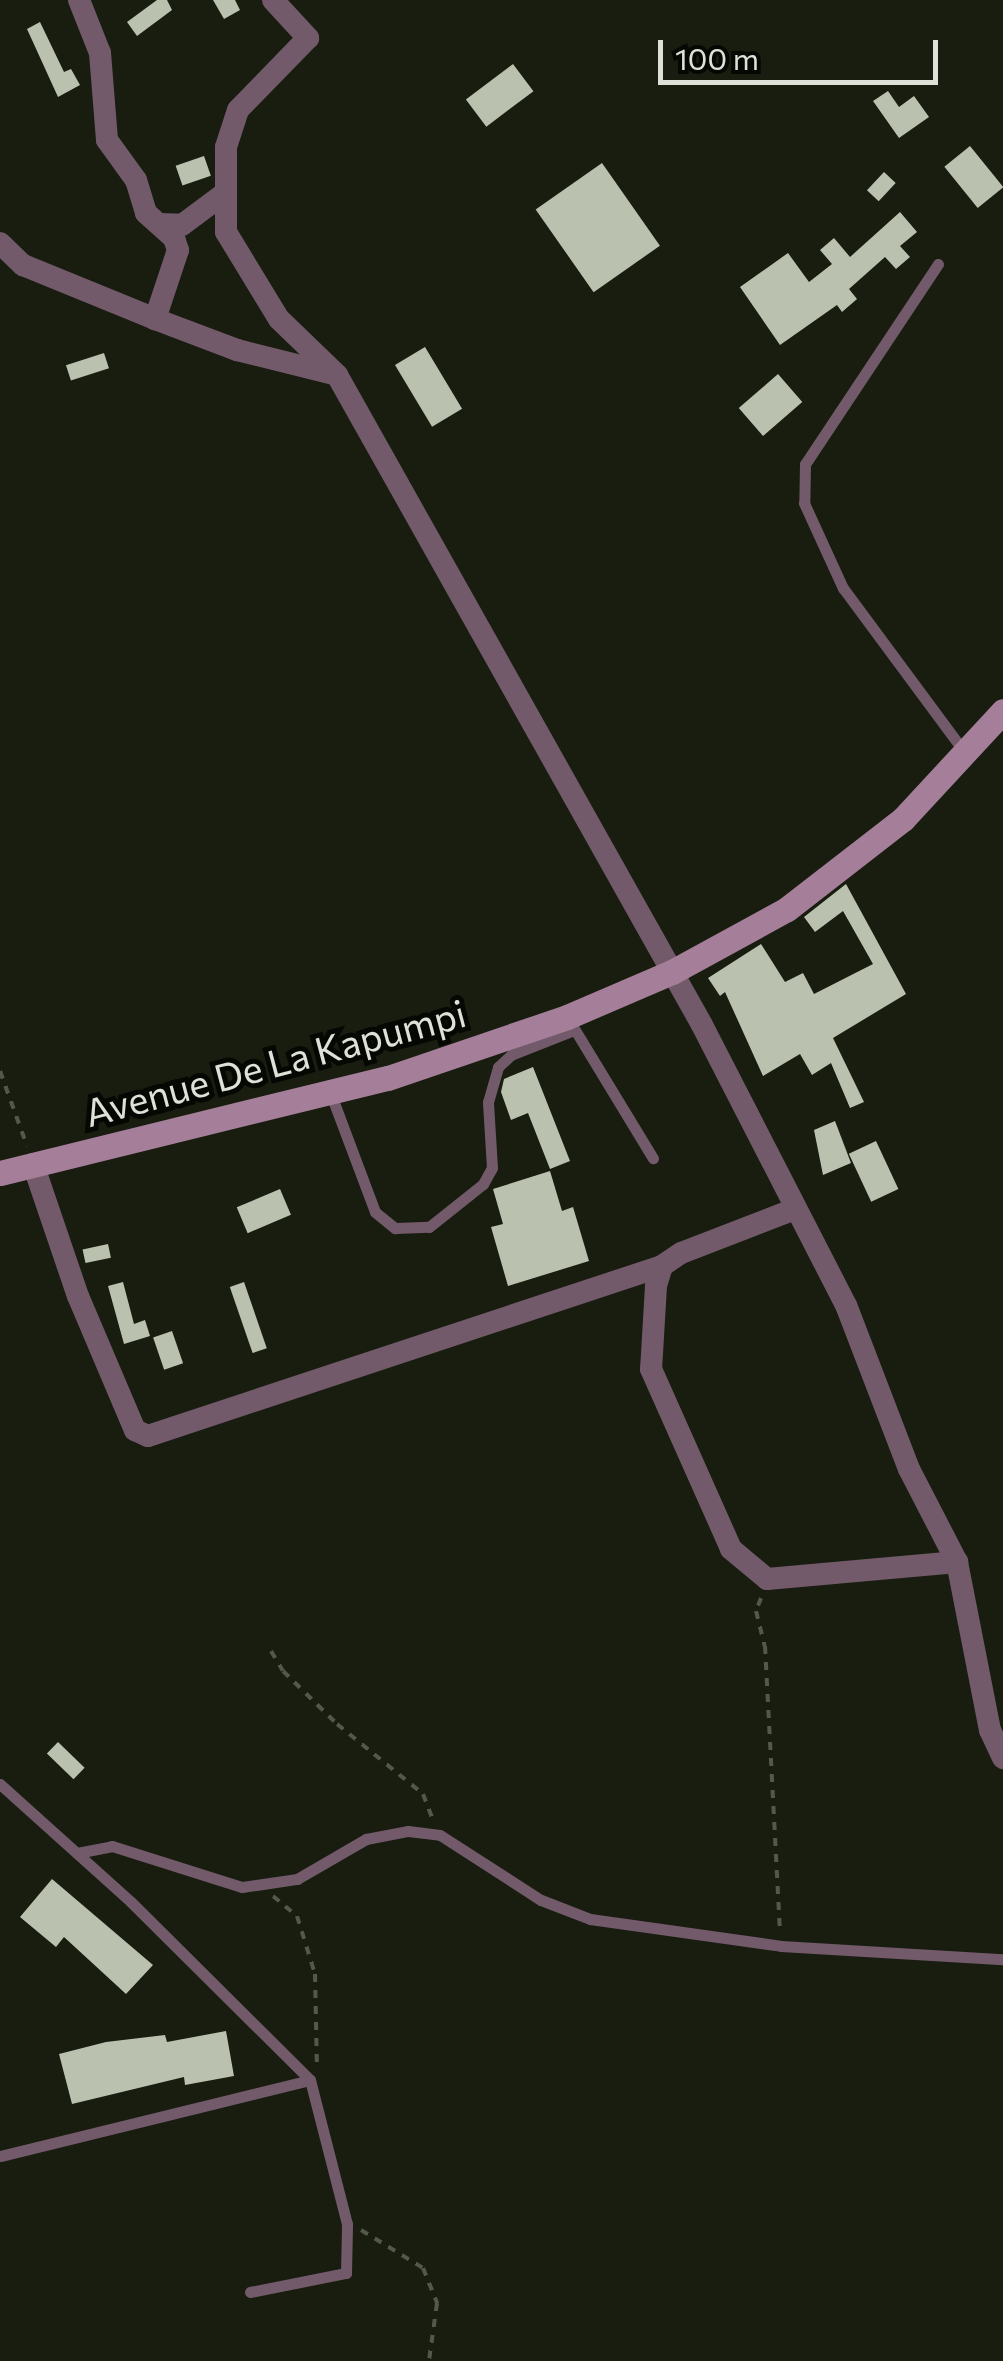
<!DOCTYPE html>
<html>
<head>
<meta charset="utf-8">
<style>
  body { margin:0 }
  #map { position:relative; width:1003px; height:2361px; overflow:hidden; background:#181d0f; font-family:Commissioner,sans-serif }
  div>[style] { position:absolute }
  .building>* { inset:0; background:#bac2af; transform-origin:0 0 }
  .path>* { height:4px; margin-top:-2px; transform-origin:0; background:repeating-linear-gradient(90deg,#53584b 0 8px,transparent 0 16px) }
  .lane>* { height:11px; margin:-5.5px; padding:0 5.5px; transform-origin:5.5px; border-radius:5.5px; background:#725a6b }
  .street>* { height:22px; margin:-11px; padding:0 11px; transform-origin:11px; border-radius:11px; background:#725a6b }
  .secondary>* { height:25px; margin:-12.5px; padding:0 12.5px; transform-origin:12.5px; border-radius:12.5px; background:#a57f99 }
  span { translate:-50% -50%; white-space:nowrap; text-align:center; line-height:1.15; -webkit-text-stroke:10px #050703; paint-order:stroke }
  .street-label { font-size:38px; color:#dde1d7 }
  .scale { position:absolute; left:658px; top:40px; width:280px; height:45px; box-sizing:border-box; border:5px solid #dde1d7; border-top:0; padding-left:12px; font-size:30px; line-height:35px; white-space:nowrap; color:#dde1d7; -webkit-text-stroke:8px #050703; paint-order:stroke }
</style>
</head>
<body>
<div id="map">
  <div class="building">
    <i style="clip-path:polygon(157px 0,167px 0,172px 10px,137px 36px,127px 22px)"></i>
    <i style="clip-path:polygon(213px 0,235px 0,240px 10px,224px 19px)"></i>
    <i style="clip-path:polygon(40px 22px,64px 72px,71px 69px,80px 85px,58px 97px,27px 29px)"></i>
    <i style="left:513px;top:64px;width:34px;height:59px;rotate:53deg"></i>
    <i style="clip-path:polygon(888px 91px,899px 107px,914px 96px,929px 117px,899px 138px,873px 101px)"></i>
    <i style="left:970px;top:146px;width:53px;height:33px;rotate:51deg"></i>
    <i style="left:204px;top:156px;width:21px;height:30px;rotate:71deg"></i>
    <i style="left:602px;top:163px;width:101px;height:81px;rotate:55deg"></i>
    <i style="left:884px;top:172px;width:16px;height:25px;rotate:43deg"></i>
    <i style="clip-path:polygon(900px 212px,917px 232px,900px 246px,910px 257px,896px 269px,885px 257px,849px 289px,857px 299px,842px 312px,837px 305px,780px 345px,740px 287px,788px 253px,809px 282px,832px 264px,820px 250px,834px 238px,850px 257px)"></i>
    <i style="left:425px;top:347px;width:72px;height:35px;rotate:59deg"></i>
    <i style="left:104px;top:353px;width:16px;height:40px;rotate:72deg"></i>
    <i style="left:778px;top:374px;width:37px;height:52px;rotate:49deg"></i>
    <i style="clip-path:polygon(846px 884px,906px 994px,833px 1038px,864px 1102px,850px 1108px,831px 1063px,812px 1075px,800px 1054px,763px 1076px,725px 992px,720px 996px,708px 978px,761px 944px,785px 982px,803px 973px,814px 994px,873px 964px,843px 911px,815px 932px,804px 917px)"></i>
    <i style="clip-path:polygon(533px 1067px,570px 1161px,550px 1169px,528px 1113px,511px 1120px,501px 1092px,504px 1079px)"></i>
    <i style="clip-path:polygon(835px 1121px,851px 1163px,823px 1175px,814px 1130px)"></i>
    <i style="left:876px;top:1141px;width:53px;height:30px;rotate:65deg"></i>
    <i style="clip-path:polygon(550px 1171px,562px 1211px,573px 1207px,589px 1261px,508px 1286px,491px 1227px,503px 1224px,493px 1189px)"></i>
    <i style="left:280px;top:1189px;width:28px;height:47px;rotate:67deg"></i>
    <i style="left:108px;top:1244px;width:14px;height:26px;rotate:78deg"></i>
    <i style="clip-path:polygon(123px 1282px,134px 1324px,145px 1320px,150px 1336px,124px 1344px,108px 1286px)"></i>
    <i style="left:244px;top:1282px;width:70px;height:15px;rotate:71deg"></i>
    <i style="left:172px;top:1331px;width:34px;height:20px;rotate:71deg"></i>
    <i style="left:58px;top:1742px;width:37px;height:16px;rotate:44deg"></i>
    <i style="clip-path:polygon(52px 1879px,153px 1965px,126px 1994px,64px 1937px,56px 1947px,20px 1917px)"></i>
    <i style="clip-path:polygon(226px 2031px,234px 2076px,185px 2085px,184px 2077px,72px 2104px,59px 2054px,106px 2042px,165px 2035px,167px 2042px)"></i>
  </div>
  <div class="path">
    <i style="left:0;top:1071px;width:80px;rotate:70.2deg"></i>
    <i style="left:761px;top:1598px;width:14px;rotate:111deg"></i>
    <i style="left:756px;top:1611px;width:36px;rotate:76deg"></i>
    <i style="left:765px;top:1646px;width:285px;rotate:87deg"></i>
    <i style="left:271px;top:1651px;width:23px;rotate:59deg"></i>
    <i style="left:283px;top:1671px;width:76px;rotate:44.5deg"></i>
    <i style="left:337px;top:1724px;width:111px;rotate:39.1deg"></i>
    <i style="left:423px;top:1794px;width:26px;rotate:69deg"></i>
    <i style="left:273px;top:1896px;width:31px;rotate:40deg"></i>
    <i style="left:297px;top:1916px;width:61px;rotate:72.8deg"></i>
    <i style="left:315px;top:1974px;width:93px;rotate:88.8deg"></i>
    <i style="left:361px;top:2230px;width:73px;rotate:31.5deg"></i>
    <i style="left:423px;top:2268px;width:38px;rotate:68deg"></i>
    <i style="left:437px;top:2303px;width:59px;rotate:97.9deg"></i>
  </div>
  <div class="lane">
    <i style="left:938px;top:264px;width:240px;rotate:123.6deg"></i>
    <i style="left:805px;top:464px;width:39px;rotate:91deg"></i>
    <i style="left:804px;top:503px;width:94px;rotate:65.4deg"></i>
    <i style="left:843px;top:588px;width:205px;rotate:53.5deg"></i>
    <i style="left:572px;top:1025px;width:156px;rotate:58.7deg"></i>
    <i style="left:330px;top:1092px;width:128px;rotate:69.4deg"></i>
    <i style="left:375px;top:1212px;width:26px;rotate:39deg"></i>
    <i style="left:395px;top:1228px;width:34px;rotate:-2deg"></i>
    <i style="left:429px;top:1227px;width:69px;rotate:-38.5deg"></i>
    <i style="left:483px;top:1184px;width:18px;rotate:-61deg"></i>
    <i style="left:492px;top:1168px;width:66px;rotate:-93.5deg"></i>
    <i style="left:488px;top:1102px;width:36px;rotate:-74deg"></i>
    <i style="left:498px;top:1067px;width:18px;rotate:-43deg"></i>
    <i style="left:511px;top:1055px;width:68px;rotate:-21.6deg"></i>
    <i style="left:0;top:1784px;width:176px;rotate:42deg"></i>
    <i style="left:131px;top:1902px;width:252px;rotate:44.8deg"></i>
    <i style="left:310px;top:2080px;width:319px;rotate:166.2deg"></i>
    <i style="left:77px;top:1853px;width:36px;rotate:-11deg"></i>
    <i style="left:112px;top:1846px;width:136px;rotate:17.5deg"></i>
    <i style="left:242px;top:1887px;width:56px;rotate:-8.3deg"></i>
    <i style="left:297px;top:1879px;width:80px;rotate:-30.1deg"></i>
    <i style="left:366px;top:1839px;width:43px;rotate:-10.8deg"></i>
    <i style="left:408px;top:1831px;width:32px;rotate:7deg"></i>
    <i style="left:440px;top:1835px;width:120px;rotate:32.8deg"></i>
    <i style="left:541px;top:1900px;width:53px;rotate:21.2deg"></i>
    <i style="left:590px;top:1919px;width:193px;rotate:8deg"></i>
    <i style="left:781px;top:1946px;width:222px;rotate:3.4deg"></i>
    <i style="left:250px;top:2292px;width:98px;rotate:-11.2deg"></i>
    <i style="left:346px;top:2273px;width:49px;rotate:-88.8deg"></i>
    <i style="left:347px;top:2224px;width:149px;rotate:-104.4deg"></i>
  </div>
  <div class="street">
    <i style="left:79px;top:0;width:57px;rotate:68.4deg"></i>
    <i style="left:100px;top:53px;width:87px;rotate:85.4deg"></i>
    <i style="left:107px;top:140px;width:49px;rotate:54.1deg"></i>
    <i style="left:136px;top:180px;width:34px;rotate:73deg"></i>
    <i style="left:146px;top:213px;width:38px;rotate:42deg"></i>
    <i style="left:174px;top:238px;width:13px;rotate:72deg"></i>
    <i style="left:178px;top:250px;width:73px;rotate:108.4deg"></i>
    <i style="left:273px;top:0;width:52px;rotate:47.4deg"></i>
    <i style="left:308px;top:38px;width:100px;rotate:134.2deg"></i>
    <i style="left:238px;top:110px;width:39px;rotate:108deg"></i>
    <i style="left:226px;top:147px;width:85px;rotate:90deg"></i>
    <i style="left:226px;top:232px;width:102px;rotate:58.7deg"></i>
    <i style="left:279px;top:319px;width:81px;rotate:44deg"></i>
    <i style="left:159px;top:224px;width:23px;rotate:2deg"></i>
    <i style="left:182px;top:225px;width:54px;rotate:-36.7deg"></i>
    <i style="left:0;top:243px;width:32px;rotate:44deg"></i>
    <i style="left:23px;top:265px;width:143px;rotate:22.2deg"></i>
    <i style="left:155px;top:319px;width:88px;rotate:20.7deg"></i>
    <i style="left:237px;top:350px;width:103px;rotate:14deg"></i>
    <i style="left:337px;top:375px;width:745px;rotate:60.68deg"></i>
    <i style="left:702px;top:1025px;width:315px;rotate:62.8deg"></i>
    <i style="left:846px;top:1305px;width:176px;rotate:69deg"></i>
    <i style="left:909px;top:1469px;width:105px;rotate:62.7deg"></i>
    <i style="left:957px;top:1562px;width:171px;rotate:78.9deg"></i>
    <i style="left:990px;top:1730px;width:31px;rotate:65deg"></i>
    <i style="left:33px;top:1164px;width:139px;rotate:71.2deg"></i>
    <i style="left:78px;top:1296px;width:146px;rotate:67deg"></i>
    <i style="left:135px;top:1430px;width:14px;rotate:25deg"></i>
    <i style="left:148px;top:1436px;width:541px;rotate:-18.3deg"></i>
    <i style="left:795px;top:1209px;width:122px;rotate:158.9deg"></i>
    <i style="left:681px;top:1253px;width:23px;rotate:146deg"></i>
    <i style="left:662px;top:1266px;width:21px;rotate:107deg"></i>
    <i style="left:656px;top:1286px;width:83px;rotate:93.4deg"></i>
    <i style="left:651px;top:1369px;width:197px;rotate:66deg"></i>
    <i style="left:731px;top:1549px;width:47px;rotate:39.8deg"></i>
    <i style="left:767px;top:1579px;width:191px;rotate:-5.1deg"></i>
  </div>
  <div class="secondary">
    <i style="left:0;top:1173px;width:399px;rotate:-13.8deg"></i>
    <i style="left:388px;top:1078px;width:189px;rotate:-18.8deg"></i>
    <i style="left:567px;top:1017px;width:114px;rotate:-23.2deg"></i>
    <i style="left:672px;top:972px;width:131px;rotate:-28.7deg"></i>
    <i style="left:787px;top:909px;width:147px;rotate:-37.8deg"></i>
    <i style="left:903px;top:819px;width:147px;rotate:-47.2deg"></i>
  </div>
  <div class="street-label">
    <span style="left:275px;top:1062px;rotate:-15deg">Avenue De La Kapumpi</span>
  </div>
  <div class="scale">100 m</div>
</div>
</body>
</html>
